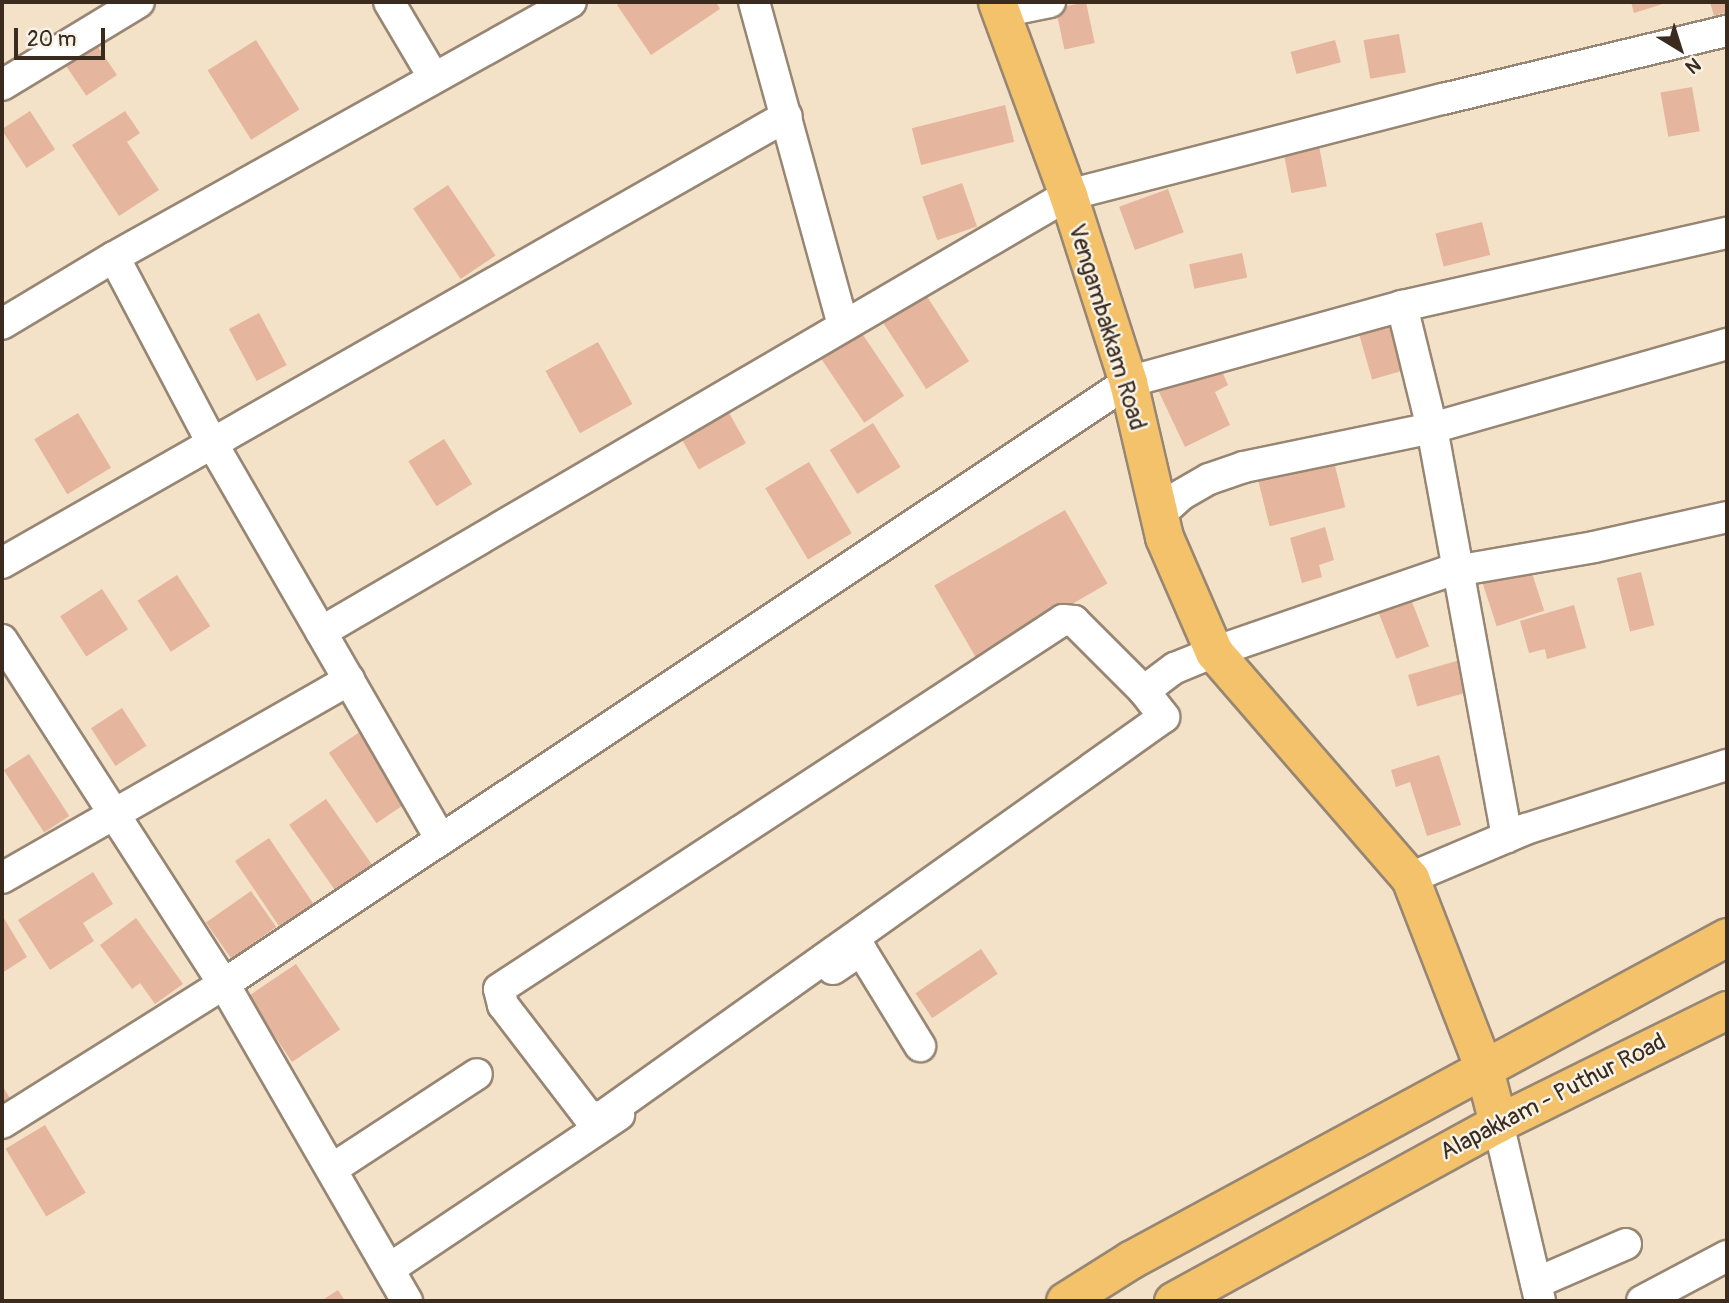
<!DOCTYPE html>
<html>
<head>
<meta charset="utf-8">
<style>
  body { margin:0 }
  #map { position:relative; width:1729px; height:1303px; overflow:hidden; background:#f3e1c8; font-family:Pangolin,sans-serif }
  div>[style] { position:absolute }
  .building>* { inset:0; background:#e6b59d; transform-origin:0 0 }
  .roads { filter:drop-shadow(2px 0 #978673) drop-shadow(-2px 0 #978673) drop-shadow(0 2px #978673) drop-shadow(0 -2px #978673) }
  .minor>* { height:30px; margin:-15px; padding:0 15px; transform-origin:15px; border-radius:15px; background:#fff }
  .major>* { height:37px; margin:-18.5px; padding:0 18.5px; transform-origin:18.5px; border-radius:18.5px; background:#f3c26a }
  span { translate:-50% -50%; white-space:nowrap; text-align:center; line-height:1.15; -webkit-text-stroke:5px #f7f3e8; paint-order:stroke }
  .street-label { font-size:24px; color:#3b2a1e }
  .frame { position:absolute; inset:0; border:4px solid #3b2a1e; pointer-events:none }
  .north { position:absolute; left:1645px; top:14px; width:70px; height:70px; -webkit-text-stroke:5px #f7f3e8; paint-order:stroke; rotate:142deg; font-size:19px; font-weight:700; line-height:28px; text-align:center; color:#3b2a1e }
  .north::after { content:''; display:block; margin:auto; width:24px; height:32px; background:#3b2a1e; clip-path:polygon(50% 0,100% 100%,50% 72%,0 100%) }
  .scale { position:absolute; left:14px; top:28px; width:91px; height:32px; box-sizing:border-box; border:4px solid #3b2a1e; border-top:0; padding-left:9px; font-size:21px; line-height:24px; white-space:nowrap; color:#3b2a1e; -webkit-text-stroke:5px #f7f3e8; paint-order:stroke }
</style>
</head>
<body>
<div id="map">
  <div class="building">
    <i style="clip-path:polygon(622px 2px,716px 2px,720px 9px,651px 55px,617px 5px)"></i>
    <i style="left:1086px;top:2px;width:42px;height:31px;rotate:78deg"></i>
    <i style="clip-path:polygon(1631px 2px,1669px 2px,1634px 13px)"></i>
    <i style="clip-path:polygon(1710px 2px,1727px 2px,1727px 12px,1714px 16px)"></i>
    <i style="left:1399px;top:34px;width:39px;height:36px;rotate:80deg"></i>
    <i style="left:256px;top:40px;width:82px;height:57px;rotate:58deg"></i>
    <i style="left:1335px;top:40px;width:23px;height:46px;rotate:75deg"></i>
    <i style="left:94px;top:41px;width:41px;height:37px;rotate:56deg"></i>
    <i style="left:1692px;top:87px;width:45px;height:32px;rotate:80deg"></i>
    <i style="left:1005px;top:105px;width:38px;height:96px;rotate:76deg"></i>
    <i style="left:30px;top:111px;width:46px;height:34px;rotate:57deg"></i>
    <i style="clip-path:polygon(125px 111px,140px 133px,127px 142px,159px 190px,119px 216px,72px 145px)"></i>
    <i style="left:1319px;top:146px;width:41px;height:36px;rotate:79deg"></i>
    <i style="left:962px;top:183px;width:46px;height:42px;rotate:71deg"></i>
    <i style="left:448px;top:185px;width:85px;height:42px;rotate:56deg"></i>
    <i style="left:1168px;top:189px;width:46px;height:52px;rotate:70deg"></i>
    <i style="left:1482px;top:222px;width:34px;height:48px;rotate:76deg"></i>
    <i style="left:1242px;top:253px;width:25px;height:54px;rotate:78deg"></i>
    <i style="left:926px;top:295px;width:79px;height:51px;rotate:57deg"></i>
    <i style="left:259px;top:313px;width:59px;height:34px;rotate:62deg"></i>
    <i style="left:1395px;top:325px;width:46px;height:37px;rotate:74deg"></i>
    <i style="left:861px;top:332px;width:77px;height:48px;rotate:56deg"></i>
    <i style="left:598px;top:342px;width:71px;height:60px;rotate:61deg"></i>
    <i style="clip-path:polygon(1218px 362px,1228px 385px,1215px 392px,1230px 425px,1185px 447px,1158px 390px)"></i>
    <i style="left:728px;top:411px;width:37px;height:54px;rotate:61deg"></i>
    <i style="left:78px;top:413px;width:64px;height:51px;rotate:59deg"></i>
    <i style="left:873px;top:423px;width:52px;height:51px;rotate:58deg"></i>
    <i style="left:444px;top:439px;width:53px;height:42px;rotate:58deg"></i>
    <i style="left:1332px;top:454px;width:55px;height:78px;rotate:76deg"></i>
    <i style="left:809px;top:462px;width:83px;height:51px;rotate:59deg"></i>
    <i style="left:1065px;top:510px;width:85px;height:151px;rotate:60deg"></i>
    <i style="clip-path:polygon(1325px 527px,1334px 560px,1319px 565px,1322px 577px,1302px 583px,1290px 538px)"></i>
    <i style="left:1530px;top:567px;width:46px;height:50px;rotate:72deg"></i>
    <i style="left:1641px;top:572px;width:55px;height:25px;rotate:76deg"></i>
    <i style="left:177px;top:575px;width:61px;height:47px;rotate:57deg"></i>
    <i style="left:102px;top:589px;width:48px;height:50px;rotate:57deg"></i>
    <i style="left:1409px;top:594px;width:56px;height:35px;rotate:69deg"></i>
    <i style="clip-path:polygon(1574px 605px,1586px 648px,1547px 659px,1545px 649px,1529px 653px,1520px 621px)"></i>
    <i style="left:1460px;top:660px;width:33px;height:54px;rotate:74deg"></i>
    <i style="left:122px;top:708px;width:45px;height:37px;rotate:57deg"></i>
    <i style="left:367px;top:727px;width:85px;height:46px;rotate:56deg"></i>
    <i style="left:29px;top:754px;width:74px;height:30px;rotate:57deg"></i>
    <i style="clip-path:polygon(1439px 755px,1461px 825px,1427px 836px,1410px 782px,1396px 787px,1391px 770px)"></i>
    <i style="left:326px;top:799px;width:80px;height:45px;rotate:55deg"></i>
    <i style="left:269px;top:838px;width:80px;height:41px;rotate:56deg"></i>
    <i style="clip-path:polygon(93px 872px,113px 904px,83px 923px,94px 941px,50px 970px,18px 920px)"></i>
    <i style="left:251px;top:891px;width:44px;height:55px;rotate:55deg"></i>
    <i style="clip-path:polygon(2px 915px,27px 957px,2px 973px)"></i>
    <i style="clip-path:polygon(136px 918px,183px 984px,155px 1004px,140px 983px,132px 989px,100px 945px)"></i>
    <i style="left:981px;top:949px;width:30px;height:79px;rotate:56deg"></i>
    <i style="left:296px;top:964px;width:79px;height:58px;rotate:56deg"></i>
    <i style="clip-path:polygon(2px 1085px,12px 1102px,2px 1108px)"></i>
    <i style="left:45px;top:1125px;width:79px;height:46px;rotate:59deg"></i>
    <i style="clip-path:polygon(338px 1290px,345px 1301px,321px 1301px)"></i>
  </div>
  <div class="roads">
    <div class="minor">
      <i style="left:389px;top:2px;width:88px;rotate:59.4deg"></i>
      <i style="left:754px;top:2px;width:335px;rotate:74.6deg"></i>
      <i style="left:1001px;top:12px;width:50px;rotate:-11.5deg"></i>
      <i style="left:2px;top:85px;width:160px;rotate:-31.2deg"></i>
      <i style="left:114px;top:257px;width:210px;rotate:62.2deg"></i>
      <i style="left:212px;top:443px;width:457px;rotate:60deg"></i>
      <i style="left:1402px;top:306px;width:126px;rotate:76.2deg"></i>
      <i style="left:1432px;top:428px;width:416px;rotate:79.6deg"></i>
      <i style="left:2px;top:324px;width:131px;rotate:-30.9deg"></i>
      <i style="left:114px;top:257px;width:523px;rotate:-29.16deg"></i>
      <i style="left:1159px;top:515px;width:30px;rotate:-42deg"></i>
      <i style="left:1181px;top:495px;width:32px;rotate:-30deg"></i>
      <i style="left:1209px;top:479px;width:37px;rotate:-19deg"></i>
      <i style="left:1244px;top:467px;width:192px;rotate:-11.7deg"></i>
      <i style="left:1432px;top:428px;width:307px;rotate:-15.9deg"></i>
      <i style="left:2px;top:563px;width:903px;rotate:-29.66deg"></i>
      <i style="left:321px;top:632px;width:865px;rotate:-30.33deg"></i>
      <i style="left:1068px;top:195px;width:387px;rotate:-14.4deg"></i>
      <i style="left:1443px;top:99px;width:292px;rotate:-13.5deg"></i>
      <i style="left:2px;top:640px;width:409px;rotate:57.2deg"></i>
      <i style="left:224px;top:984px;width:366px;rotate:60deg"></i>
      <i style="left:1144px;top:691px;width:33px;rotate:52deg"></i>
      <i style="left:1164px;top:717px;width:688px;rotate:144.58deg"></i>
      <i style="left:603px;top:1116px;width:14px;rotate:176deg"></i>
      <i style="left:589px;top:1117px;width:141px;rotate:-127.5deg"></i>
      <i style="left:503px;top:1005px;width:16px;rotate:-104deg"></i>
      <i style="left:499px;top:989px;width:674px;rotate:-33.19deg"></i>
      <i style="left:1063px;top:620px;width:11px;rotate:5deg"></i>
      <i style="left:1074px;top:621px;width:99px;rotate:45deg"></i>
      <i style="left:1144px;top:691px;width:39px;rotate:-37deg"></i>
      <i style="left:1175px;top:668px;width:42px;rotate:-22.3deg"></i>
      <i style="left:1214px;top:652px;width:243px;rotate:-19deg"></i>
      <i style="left:1444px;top:573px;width:152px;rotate:-9.8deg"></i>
      <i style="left:1594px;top:547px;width:136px;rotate:-12.7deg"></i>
      <i style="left:2px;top:878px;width:400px;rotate:-29.7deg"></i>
      <i style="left:1410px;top:878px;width:126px;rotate:-22.9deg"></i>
      <i style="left:1526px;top:829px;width:211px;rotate:-17.7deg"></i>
      <i style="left:833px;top:969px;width:34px;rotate:-34deg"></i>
      <i style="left:861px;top:950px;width:113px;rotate:58.4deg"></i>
      <i style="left:2px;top:1123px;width:262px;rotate:-32.1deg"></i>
      <i style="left:224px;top:984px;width:1086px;rotate:-33.66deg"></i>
      <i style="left:1128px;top:382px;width:284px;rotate:-15.5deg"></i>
      <i style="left:1402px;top:306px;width:333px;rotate:-12.7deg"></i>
      <i style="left:1498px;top:1123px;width:183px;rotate:76.7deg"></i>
      <i style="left:332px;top:1169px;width:173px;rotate:-33.2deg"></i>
      <i style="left:389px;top:1269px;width:277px;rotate:-33.8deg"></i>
      <i style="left:1536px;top:1283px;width:98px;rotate:-23.4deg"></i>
      <i style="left:1642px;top:1301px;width:96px;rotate:-27.9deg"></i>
    </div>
    <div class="major">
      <i style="left:997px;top:2px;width:206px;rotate:69.8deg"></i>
      <i style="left:1068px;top:195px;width:196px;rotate:72.2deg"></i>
      <i style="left:1128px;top:382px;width:159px;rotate:76.9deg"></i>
      <i style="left:1164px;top:537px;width:125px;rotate:66.5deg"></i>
      <i style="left:1214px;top:652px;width:299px;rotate:49.1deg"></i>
      <i style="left:1410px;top:878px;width:205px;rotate:68.8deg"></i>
      <i style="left:1484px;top:1069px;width:56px;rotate:75.5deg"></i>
      <i style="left:1065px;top:1301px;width:77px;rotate:-32.2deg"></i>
      <i style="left:1130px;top:1260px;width:679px;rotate:-28.42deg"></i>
      <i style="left:1173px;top:1301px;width:371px;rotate:-28.7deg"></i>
      <i style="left:1498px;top:1123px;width:255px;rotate:-26.3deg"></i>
    </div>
  </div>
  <div class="street-label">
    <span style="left:1107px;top:327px;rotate:73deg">Vengambakkam Road</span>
    <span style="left:1553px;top:1097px;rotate:-27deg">Alapakkam - Puthur Road</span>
  </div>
  <div class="frame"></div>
  <div class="north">N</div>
  <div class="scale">20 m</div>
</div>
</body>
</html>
